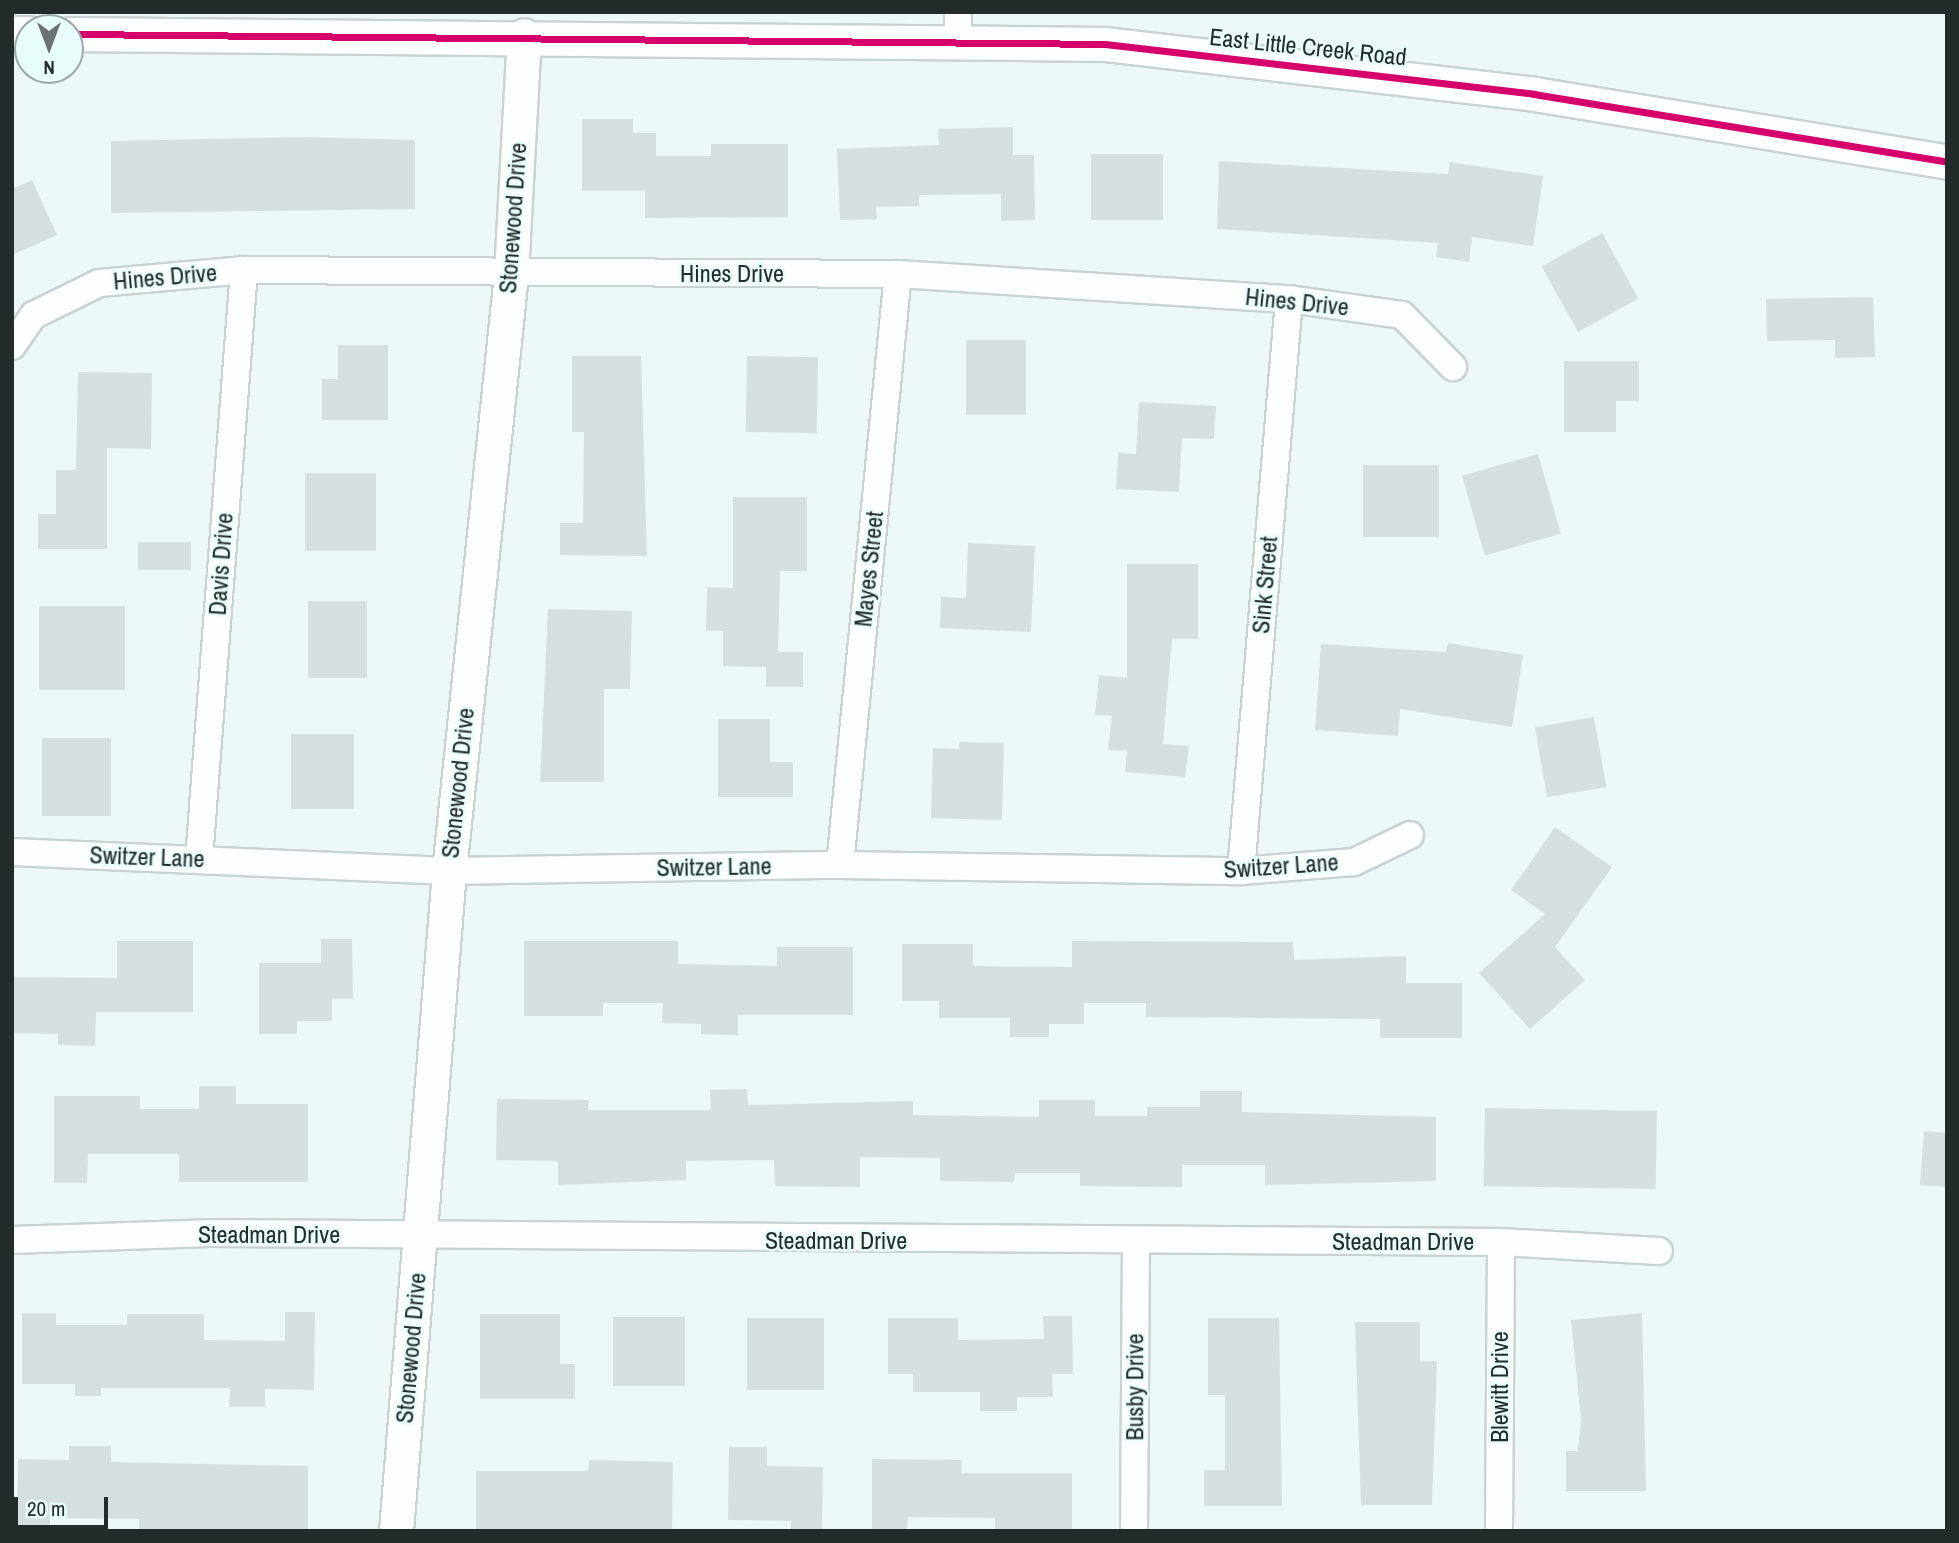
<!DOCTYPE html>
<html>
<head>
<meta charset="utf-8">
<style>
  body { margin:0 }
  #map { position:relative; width:1959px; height:1543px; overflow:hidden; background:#ecf7f7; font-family:"Archivo Narrow",sans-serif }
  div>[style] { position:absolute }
  .building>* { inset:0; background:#d6dfdf; transform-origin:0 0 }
  .roads { filter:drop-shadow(2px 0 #c9d2d2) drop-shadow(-2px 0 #c9d2d2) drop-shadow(0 2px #c9d2d2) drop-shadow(0 -2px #c9d2d2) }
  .minor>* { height:26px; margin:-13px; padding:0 13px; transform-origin:13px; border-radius:13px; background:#fcfefe }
  .tertiary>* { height:33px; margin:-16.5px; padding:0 16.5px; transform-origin:16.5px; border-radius:16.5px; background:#fcfefe }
  .cycleway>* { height:7px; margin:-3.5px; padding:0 3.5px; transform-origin:3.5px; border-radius:3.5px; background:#d6006c }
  span { translate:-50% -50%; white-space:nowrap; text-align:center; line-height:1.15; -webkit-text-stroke:5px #e8fcfb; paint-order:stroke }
  .street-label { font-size:24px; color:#242b2b }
  .frame { position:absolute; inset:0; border:14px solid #242b2b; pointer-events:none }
  .north { position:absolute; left:14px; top:14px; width:70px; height:70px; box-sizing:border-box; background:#e8fcfb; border:2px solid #9aa8a8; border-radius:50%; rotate:180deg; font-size:19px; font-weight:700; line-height:28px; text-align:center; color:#242b2b }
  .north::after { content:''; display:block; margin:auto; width:24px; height:32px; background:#6a7272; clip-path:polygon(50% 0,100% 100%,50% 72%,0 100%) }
  .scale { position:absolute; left:14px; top:1497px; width:94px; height:32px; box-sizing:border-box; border:4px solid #242b2b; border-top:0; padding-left:9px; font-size:21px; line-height:24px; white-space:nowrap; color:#242b2b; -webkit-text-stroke:5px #e8fcfb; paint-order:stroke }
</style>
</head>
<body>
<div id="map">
  <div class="building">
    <i style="clip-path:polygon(582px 119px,633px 119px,633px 133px,656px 133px,656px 156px,711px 156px,711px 144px,788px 144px,788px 217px,645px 218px,645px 191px,582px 191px)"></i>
    <i style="clip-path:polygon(1013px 127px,1013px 155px,1034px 155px,1035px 220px,1001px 221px,1001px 194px,919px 195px,919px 206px,876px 207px,877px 219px,840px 220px,837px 149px,939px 145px,938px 129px)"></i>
    <i style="clip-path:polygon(303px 137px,415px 140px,415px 209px,111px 213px,111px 141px)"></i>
    <i style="left:1091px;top:154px;width:72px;height:66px"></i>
    <i style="clip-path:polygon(1219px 161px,1448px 174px,1450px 162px,1543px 176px,1533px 246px,1472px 237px,1469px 262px,1436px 257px,1438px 243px,1217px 229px)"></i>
    <i style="clip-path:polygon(32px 180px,57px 235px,12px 255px,12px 189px)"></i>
    <i style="left:1602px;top:233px;width:75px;height:69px;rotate:61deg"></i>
    <i style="clip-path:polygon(1873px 297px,1875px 357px,1835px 358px,1835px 340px,1767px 341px,1766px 299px)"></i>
    <i style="left:966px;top:340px;width:60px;height:75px"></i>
    <i style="clip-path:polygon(338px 345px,388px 345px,388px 420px,322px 420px,322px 379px,338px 379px)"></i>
    <i style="clip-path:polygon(572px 356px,641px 356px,647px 556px,560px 555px,560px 523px,583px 523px,584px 432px,572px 432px)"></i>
    <i style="left:747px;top:356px;width:71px;height:76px;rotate:1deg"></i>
    <i style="clip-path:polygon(1564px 361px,1639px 361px,1639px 401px,1616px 401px,1616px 432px,1564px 432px)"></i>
    <i style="clip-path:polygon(78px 372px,152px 373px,151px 449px,107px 448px,107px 549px,38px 549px,38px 514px,56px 514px,56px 470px,76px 470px)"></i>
    <i style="clip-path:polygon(1139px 402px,1216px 406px,1214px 439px,1182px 438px,1179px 492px,1116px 489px,1118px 453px,1136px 454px)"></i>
    <i style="left:1538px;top:454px;width:83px;height:79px;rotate:74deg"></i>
    <i style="left:1363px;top:465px;width:76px;height:72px"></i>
    <i style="left:305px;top:473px;width:71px;height:78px"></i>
    <i style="clip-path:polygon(733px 497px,807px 497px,807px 571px,780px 571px,778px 652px,803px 652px,803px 687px,766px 687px,766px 667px,723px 666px,723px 631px,706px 631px,707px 587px,733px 588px)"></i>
    <i style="left:138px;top:542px;width:53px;height:28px"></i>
    <i style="clip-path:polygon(968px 543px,1035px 546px,1031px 632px,940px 628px,941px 597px,966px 598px)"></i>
    <i style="clip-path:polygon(1127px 564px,1198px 564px,1198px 639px,1172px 639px,1163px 744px,1189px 746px,1185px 777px,1125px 772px,1127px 751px,1108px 750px,1112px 716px,1095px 715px,1099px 675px,1127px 678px)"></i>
    <i style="left:308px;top:601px;width:59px;height:77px"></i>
    <i style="left:39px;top:606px;width:86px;height:84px"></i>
    <i style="clip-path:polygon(548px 609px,632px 611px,630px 689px,604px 689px,604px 782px,540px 782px)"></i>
    <i style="clip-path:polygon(1448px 643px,1523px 655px,1512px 727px,1400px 709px,1398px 736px,1315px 730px,1321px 644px,1446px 652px)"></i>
    <i style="left:1594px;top:717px;width:71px;height:60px;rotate:80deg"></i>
    <i style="clip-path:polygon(718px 719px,770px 719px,770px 762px,793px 762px,793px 797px,718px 797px)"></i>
    <i style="left:291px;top:734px;width:63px;height:75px"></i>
    <i style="left:42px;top:738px;width:69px;height:78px"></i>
    <i style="clip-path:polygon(959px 742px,1004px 743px,1002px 820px,931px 818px,933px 748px,959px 749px)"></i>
    <i style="clip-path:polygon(1555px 827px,1612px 867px,1555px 947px,1585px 980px,1530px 1029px,1479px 973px,1545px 914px,1511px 890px)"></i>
    <i style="clip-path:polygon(321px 939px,352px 939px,353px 999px,332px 999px,332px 1021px,297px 1021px,297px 1034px,259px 1034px,259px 963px,321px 963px)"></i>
    <i style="clip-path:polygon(117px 941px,193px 941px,193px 1012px,96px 1012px,95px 1046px,58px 1045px,58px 1034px,12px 1033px,12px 977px,117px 978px)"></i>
    <i style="clip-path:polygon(524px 941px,678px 941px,678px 964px,777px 966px,777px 947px,853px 947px,853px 1015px,738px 1015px,738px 1035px,701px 1034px,701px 1024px,662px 1023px,663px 1003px,603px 1003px,603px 1016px,524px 1016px)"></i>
    <i style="clip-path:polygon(1072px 941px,1293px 942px,1294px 960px,1406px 956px,1406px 983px,1462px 983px,1462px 1038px,1380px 1038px,1380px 1019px,1146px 1017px,1146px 1003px,1084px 1003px,1084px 1024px,1049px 1024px,1049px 1037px,1010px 1037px,1010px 1018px,939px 1018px,939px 1001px,902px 1001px,902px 944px,973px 944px,973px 966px,1072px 967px)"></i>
    <i style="clip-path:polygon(199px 1086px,236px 1086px,236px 1104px,308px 1104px,308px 1182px,179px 1182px,179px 1154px,88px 1154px,87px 1183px,54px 1183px,54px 1096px,140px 1096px,140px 1109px,199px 1109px)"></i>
    <i style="clip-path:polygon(747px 1089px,748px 1105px,913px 1101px,913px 1115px,1039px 1117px,1039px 1100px,1095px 1100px,1095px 1116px,1147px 1116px,1147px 1107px,1200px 1107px,1200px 1091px,1242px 1091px,1242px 1112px,1436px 1117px,1436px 1181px,1265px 1185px,1265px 1165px,1182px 1165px,1182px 1187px,1080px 1186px,1080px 1173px,1015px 1173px,1014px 1182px,940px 1181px,940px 1158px,860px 1157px,860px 1187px,775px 1186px,774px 1160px,686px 1161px,686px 1180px,558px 1185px,558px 1161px,496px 1160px,497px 1099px,589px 1100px,588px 1110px,711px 1110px,710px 1090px)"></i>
    <i style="left:1485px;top:1108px;width:172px;height:78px;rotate:1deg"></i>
    <i style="clip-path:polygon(1924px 1131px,1947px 1133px,1947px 1187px,1920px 1185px)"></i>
    <i style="clip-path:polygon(285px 1312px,315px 1312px,314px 1390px,265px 1389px,265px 1407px,229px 1407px,230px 1388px,101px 1388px,101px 1396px,75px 1396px,75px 1384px,22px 1384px,22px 1313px,56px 1313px,56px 1325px,127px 1325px,127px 1314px,204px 1314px,204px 1340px,285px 1341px)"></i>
    <i style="clip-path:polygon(1642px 1313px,1646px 1491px,1566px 1491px,1566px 1451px,1578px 1451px,1581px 1419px,1571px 1320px)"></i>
    <i style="clip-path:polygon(480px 1314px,560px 1314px,560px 1364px,575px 1364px,575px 1399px,480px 1399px)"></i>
    <i style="clip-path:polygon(1043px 1316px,1072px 1316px,1073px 1374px,1052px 1374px,1053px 1397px,1017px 1397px,1017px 1411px,980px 1411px,980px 1392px,913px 1392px,913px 1374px,888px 1374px,888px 1318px,958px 1318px,958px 1340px,1044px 1339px)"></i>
    <i style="left:613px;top:1317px;width:72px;height:69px"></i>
    <i style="left:747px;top:1318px;width:77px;height:72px"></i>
    <i style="clip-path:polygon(1208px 1318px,1279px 1318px,1282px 1506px,1204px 1506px,1204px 1470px,1225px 1470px,1225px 1395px,1208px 1395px)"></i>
    <i style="clip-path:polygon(1355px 1322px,1420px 1322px,1420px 1361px,1437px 1361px,1432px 1505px,1361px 1505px)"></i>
    <i style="clip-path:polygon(69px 1446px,111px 1446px,111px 1462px,308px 1466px,308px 1531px,139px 1531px,139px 1519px,50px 1518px,50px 1531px,17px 1531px,18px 1459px,69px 1460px)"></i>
    <i style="clip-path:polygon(729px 1447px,767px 1447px,767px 1466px,823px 1467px,822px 1531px,791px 1531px,791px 1521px,728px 1520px)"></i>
    <i style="clip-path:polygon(872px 1459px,962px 1460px,961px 1473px,1072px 1473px,1072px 1531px,995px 1531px,995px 1518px,908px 1517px,907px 1531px,872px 1531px)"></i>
    <i style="clip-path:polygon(589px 1460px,673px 1462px,672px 1531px,476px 1531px,476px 1471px,588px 1471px)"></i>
  </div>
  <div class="roads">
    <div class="minor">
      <i style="left:958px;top:42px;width:30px;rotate:-90deg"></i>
      <i style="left:12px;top:346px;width:38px;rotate:-55deg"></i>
      <i style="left:34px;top:315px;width:72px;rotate:-26.2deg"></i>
      <i style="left:99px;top:283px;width:146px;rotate:-5.1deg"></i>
      <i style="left:244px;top:270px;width:654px;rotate:0.35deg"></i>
      <i style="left:898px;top:274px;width:392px;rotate:3.7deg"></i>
      <i style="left:1289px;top:299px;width:114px;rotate:8.1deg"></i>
      <i style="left:1402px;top:315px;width:73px;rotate:45.6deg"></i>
      <i style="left:12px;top:852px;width:437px;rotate:2.5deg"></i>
      <i style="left:449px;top:871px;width:391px;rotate:-0.9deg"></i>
      <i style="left:840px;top:865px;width:401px;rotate:0.9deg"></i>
      <i style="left:1241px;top:871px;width:113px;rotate:-4.6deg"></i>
      <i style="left:1354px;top:862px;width:62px;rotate:-25.7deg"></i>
      <i style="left:199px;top:859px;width:591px;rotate:-85.63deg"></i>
      <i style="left:840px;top:865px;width:594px;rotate:-84.4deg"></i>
      <i style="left:1241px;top:871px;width:574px;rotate:-85.2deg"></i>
      <i style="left:12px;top:1240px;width:204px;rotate:-2deg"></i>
      <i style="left:216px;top:1233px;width:1285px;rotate:0.4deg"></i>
      <i style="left:1501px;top:1242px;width:158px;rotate:3.3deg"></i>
      <i style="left:1134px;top:1531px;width:289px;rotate:-89.6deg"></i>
      <i style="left:1499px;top:1531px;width:289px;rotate:-89.6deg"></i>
    </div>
    <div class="tertiary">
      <i style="left:12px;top:33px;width:16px"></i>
      <i style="left:70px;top:34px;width:1035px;rotate:0.55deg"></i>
      <i style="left:1105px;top:44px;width:432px;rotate:6.6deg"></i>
      <i style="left:1534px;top:94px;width:419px;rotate:9.3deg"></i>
      <i style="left:396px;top:1531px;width:662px;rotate:-85.41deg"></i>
      <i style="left:449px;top:871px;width:600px;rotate:-84.07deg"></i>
      <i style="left:511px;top:274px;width:239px;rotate:-86.9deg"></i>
    </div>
  </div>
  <div class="cycleway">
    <i style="left:70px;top:34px;width:1035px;rotate:0.55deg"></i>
    <i style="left:1105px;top:44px;width:432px;rotate:6.6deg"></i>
    <i style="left:1534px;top:94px;width:419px;rotate:9.3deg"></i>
  </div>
  <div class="street-label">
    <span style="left:1308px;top:47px;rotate:6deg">East Little Creek Road</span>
    <span style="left:513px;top:218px;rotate:-86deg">Stonewood Drive</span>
    <span style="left:732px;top:274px">Hines Drive</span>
    <span style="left:165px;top:277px;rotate:-5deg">Hines Drive</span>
    <span style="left:1297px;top:302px;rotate:6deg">Hines Drive</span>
    <span style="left:221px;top:564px;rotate:-86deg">Davis Drive</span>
    <span style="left:869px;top:569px;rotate:-84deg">Mayes Street</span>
    <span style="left:1265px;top:585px;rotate:-85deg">Sink Street</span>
    <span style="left:458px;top:783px;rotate:-84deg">Stonewood Drive</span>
    <span style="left:147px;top:857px;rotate:2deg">Switzer Lane</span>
    <span style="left:1281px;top:866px;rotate:-4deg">Switzer Lane</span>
    <span style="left:714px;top:867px;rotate:-1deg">Switzer Lane</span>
    <span style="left:269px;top:1235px">Steadman Drive</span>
    <span style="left:836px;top:1241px">Steadman Drive</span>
    <span style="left:1403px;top:1242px">Steadman Drive</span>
    <span style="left:411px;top:1348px;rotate:-85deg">Stonewood Drive</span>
    <span style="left:1135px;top:1387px;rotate:-90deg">Busby Drive</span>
    <span style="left:1500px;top:1387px;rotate:-90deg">Blewitt Drive</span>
  </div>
  <div class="frame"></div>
  <div class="north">N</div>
  <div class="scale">20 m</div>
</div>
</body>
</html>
